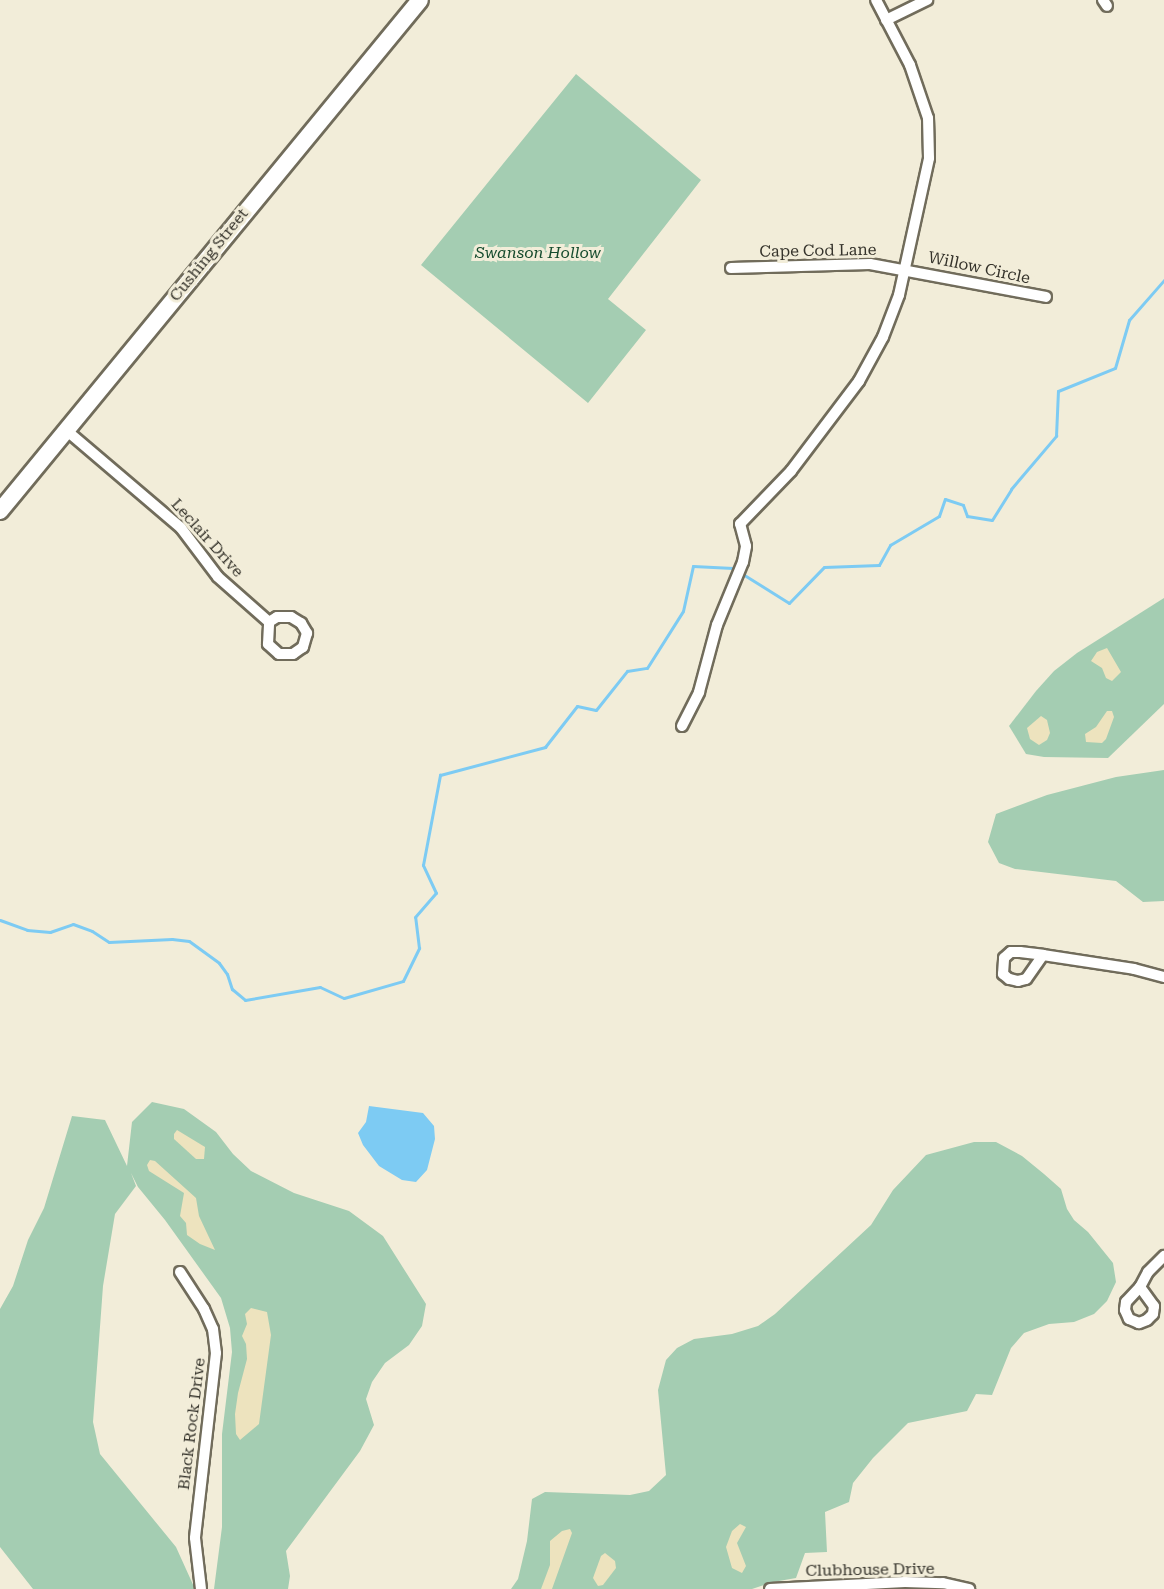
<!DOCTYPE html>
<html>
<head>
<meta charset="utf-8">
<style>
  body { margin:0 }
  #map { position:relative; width:1164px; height:1589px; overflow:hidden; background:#f2edd9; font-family:"Roboto Serif",serif }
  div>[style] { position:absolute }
  .green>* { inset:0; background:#a4cdb2 }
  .sand>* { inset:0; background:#ede3be }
  .water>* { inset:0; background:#7dcbf3 }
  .stream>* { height:3px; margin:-1.5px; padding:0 1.5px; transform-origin:1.5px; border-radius:1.5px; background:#7dcbf3 }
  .roads { filter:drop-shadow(2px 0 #716c5b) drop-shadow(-2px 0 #716c5b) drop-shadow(0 2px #716c5b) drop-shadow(0 -2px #716c5b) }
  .street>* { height:10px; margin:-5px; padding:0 5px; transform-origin:5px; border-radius:5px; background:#fff }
  .secondary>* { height:16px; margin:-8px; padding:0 8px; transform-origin:8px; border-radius:8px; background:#fff }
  span { translate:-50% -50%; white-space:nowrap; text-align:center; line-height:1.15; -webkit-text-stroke:6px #f2edd9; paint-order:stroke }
  .street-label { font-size:16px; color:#35332b }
  .park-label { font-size:16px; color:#164c2e; font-style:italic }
</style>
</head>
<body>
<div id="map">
  <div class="green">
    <i style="clip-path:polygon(576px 74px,701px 180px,608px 299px,646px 330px,588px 403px,421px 265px)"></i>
    <i style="clip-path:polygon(1164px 598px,1164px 704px,1108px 758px,1044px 757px,1026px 754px,1009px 726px,1036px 691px,1054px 671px,1077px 653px)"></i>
    <i style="clip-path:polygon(1164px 770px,1164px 901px,1143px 902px,1116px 881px,1015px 869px,999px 863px,988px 842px,996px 814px,1047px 795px,1116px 777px)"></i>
    <i style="clip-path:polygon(152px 1102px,184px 1109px,216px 1132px,233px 1154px,251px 1171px,294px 1193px,349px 1211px,383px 1236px,426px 1304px,422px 1326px,409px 1345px,385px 1363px,372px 1382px,366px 1399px,374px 1425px,360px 1451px,286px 1551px,290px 1576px,288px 1589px,214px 1589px,222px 1527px,222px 1434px,232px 1352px,230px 1328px,221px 1298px,165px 1220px,138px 1187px,131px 1173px,136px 1186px,115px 1214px,103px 1286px,93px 1422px,100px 1454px,176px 1547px,195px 1589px,33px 1589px,0 1547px,0 1309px,13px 1286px,28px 1240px,44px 1208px,72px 1116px,105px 1120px,127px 1166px,132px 1122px)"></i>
    <i style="clip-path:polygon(974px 1142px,996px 1142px,1022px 1156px,1044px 1174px,1061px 1189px,1067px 1209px,1074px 1220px,1088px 1232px,1113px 1263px,1116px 1282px,1107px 1301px,1094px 1314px,1074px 1322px,1049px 1324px,1024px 1333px,1011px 1348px,992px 1395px,976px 1394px,967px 1411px,908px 1423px,873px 1458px,853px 1483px,849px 1502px,825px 1512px,827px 1552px,805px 1553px,796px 1578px,773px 1582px,752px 1589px,511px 1589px,518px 1579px,527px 1541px,532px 1499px,545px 1492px,630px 1495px,649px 1491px,666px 1475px,658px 1390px,666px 1360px,677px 1348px,694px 1339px,732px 1334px,758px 1326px,775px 1314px,871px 1225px,893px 1190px,926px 1155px)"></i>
  </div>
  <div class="sand">
    <i style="clip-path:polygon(1107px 648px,1121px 672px,1112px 681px,1106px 678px,1102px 668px,1091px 661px,1097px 652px)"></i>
    <i style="clip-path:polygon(1107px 711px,1112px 711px,1114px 717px,1106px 739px,1102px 743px,1086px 742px,1085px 734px,1096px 727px)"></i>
    <i style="clip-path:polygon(1041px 716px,1047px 720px,1050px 733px,1047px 740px,1039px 745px,1030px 739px,1027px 728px)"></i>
    <i style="clip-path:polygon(177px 1130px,205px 1147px,204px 1159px,196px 1159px,174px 1139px,174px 1134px)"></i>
    <i style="clip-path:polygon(150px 1160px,155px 1161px,196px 1198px,199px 1216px,215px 1250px,200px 1244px,187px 1235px,186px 1223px,180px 1216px,184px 1193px,149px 1171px,147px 1165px)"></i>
    <i style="clip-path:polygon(251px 1308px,267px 1312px,271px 1335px,259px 1424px,240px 1440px,236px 1434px,235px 1414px,238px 1393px,247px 1359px,246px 1344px,242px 1336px,247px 1324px,245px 1314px)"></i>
    <i style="clip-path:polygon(740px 1524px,746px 1527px,737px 1543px,746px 1566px,742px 1573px,732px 1568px,726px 1547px,732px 1531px)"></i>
    <i style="clip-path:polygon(570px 1529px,572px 1533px,552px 1589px,541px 1589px,550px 1565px,550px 1541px,562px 1531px)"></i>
    <i style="clip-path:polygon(605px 1553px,615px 1561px,616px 1568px,603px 1585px,598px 1586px,593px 1578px,601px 1556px)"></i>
  </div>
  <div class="water">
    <i style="clip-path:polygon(369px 1106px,423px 1113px,434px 1126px,435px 1139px,427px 1170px,416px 1182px,402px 1180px,379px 1166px,363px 1145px,358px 1133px,366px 1122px)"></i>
  </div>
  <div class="stream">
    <i style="left:0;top:920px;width:29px;rotate:20deg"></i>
    <i style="left:27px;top:930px;width:23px;rotate:5deg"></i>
    <i style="left:50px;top:932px;width:24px;rotate:-19deg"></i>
    <i style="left:73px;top:924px;width:20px;rotate:20deg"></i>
    <i style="left:92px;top:931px;width:20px;rotate:33deg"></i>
    <i style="left:109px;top:942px;width:63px;rotate:-2.7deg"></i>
    <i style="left:172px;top:939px;width:17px;rotate:7deg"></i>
    <i style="left:189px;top:941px;width:37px;rotate:36deg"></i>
    <i style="left:219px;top:963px;width:14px;rotate:54deg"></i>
    <i style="left:227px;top:974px;width:16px;rotate:72deg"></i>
    <i style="left:232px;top:989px;width:17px;rotate:40deg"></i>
    <i style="left:245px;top:1000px;width:76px;rotate:-9.8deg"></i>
    <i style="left:320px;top:987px;width:26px;rotate:25deg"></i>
    <i style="left:344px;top:998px;width:61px;rotate:-16.1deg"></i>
    <i style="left:403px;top:981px;width:37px;rotate:-64deg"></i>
    <i style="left:419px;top:948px;width:31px;rotate:-97deg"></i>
    <i style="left:415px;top:917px;width:32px;rotate:-49deg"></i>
    <i style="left:436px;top:893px;width:31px;rotate:-115deg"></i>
    <i style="left:423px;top:865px;width:92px;rotate:-79.3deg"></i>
    <i style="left:440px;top:775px;width:109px;rotate:-14.9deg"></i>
    <i style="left:545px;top:747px;width:52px;rotate:-52deg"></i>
    <i style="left:577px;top:706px;width:19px;rotate:12deg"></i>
    <i style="left:596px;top:710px;width:50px;rotate:-51.5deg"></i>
    <i style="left:627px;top:671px;width:20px;rotate:-9deg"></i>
    <i style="left:647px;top:668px;width:67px;rotate:-57.7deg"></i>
    <i style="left:683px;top:611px;width:46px;rotate:-77.5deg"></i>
    <i style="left:693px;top:566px;width:40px;rotate:2.9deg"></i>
    <i style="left:733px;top:568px;width:66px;rotate:32deg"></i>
    <i style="left:789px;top:603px;width:50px;rotate:-45.8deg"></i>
    <i style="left:824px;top:567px;width:55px;rotate:-2.1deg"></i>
    <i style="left:879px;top:565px;width:23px;rotate:-61deg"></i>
    <i style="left:890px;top:545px;width:57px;rotate:-30.6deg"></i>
    <i style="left:939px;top:516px;width:18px;rotate:-71deg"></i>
    <i style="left:945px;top:499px;width:19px;rotate:18deg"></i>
    <i style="left:963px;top:505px;width:12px;rotate:70deg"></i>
    <i style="left:967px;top:516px;width:25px;rotate:9deg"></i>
    <i style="left:992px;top:520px;width:36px;rotate:-58deg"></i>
    <i style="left:1011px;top:489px;width:70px;rotate:-49.7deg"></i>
    <i style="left:1056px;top:436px;width:45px;rotate:-87.5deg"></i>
    <i style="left:1058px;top:391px;width:61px;rotate:-22deg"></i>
    <i style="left:1115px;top:368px;width:50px;rotate:-73.7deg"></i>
    <i style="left:1129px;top:320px;width:53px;rotate:-48.8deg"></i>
  </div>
  <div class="roads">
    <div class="street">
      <i style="left:1103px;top:0;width:7px;rotate:56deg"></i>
      <i style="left:886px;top:20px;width:46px;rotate:-26deg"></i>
      <i style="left:731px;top:268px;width:139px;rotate:-1.6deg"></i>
      <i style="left:870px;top:264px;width:179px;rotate:10.6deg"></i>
      <i style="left:66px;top:430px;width:151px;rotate:40.4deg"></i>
      <i style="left:181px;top:528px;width:61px;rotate:52.9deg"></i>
      <i style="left:218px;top:577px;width:68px;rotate:41.4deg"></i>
      <i style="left:269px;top:622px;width:9px;rotate:-32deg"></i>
      <i style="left:277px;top:617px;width:14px"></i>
      <i style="left:291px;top:617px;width:12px;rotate:31deg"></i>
      <i style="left:301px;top:623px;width:12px;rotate:59deg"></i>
      <i style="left:307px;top:633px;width:15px;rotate:106deg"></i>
      <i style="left:303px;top:647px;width:12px;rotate:145deg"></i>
      <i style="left:293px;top:654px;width:14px;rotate:180deg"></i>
      <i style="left:279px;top:654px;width:15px;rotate:-138deg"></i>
      <i style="left:268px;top:644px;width:22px;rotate:-87deg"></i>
      <i style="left:682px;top:726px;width:38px;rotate:-63deg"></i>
      <i style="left:699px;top:692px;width:69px;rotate:-75deg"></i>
      <i style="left:717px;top:625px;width:68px;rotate:-67.6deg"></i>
      <i style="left:743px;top:562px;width:16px;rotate:-79deg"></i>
      <i style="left:746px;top:546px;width:23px;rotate:-105deg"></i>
      <i style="left:740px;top:524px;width:74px;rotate:-46.1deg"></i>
      <i style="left:791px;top:471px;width:113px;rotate:-52.9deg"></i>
      <i style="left:859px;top:381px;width:50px;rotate:-61.4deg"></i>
      <i style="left:883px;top:337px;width:45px;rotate:-69.1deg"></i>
      <i style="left:899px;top:295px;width:140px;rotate:-77.6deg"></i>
      <i style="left:929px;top:158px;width:40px;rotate:-91.4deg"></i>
      <i style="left:928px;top:118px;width:56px;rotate:-108.8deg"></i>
      <i style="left:910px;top:65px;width:73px;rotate:-117.6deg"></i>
      <i style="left:1043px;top:955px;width:29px;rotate:125deg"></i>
      <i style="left:1026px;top:979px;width:8px;rotate:166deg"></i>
      <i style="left:1018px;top:981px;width:9px;rotate:-167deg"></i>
      <i style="left:1009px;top:979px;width:8px;rotate:-140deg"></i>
      <i style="left:1003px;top:974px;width:16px;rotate:-86deg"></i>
      <i style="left:1004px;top:958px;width:9px;rotate:-41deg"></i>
      <i style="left:1011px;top:952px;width:9px"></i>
      <i style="left:1020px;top:952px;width:23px;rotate:7deg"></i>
      <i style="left:1043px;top:955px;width:92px;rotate:8.7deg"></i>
      <i style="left:1134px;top:969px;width:31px;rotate:15deg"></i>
      <i style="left:180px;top:1272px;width:44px;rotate:57deg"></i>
      <i style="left:204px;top:1309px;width:22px;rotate:66deg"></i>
      <i style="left:213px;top:1329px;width:24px;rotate:83deg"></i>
      <i style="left:216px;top:1353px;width:186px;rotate:96.5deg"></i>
      <i style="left:195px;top:1538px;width:51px;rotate:83.3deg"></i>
      <i style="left:1140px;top:1287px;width:24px;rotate:54deg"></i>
      <i style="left:1154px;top:1306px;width:8px;rotate:97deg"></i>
      <i style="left:1153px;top:1314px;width:8px;rotate:135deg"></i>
      <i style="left:1147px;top:1320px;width:9px;rotate:159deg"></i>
      <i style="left:1139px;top:1323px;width:11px;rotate:-158deg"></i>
      <i style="left:1129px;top:1319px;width:10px;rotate:-114deg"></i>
      <i style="left:1125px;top:1310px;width:8px;rotate:-83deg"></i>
      <i style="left:1126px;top:1302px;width:21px;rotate:-47deg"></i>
      <i style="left:1140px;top:1287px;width:17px;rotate:-62deg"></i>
      <i style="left:1148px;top:1272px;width:23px;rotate:-45deg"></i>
      <i style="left:770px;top:1589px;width:135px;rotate:-3deg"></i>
      <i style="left:905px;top:1582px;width:38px;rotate:2deg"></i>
      <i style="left:943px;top:1583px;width:27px;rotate:13deg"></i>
    </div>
    <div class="secondary">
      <i style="left:0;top:511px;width:661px;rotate:-50.58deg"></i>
    </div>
  </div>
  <div class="street-label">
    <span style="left:818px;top:251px;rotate:-1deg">Cape Cod Lane</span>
    <span style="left:209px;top:255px;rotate:-51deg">Cushing Street</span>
    <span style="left:979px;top:268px;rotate:12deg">Willow Circle</span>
    <span style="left:207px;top:538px;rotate:48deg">Leclair Drive</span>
    <span style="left:192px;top:1424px;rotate:-83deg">Black Rock Drive</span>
    <span style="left:870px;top:1570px;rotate:-1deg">Clubhouse Drive</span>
  </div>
  <div class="park-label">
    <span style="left:538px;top:253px">Swanson Hollow</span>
  </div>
</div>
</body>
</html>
